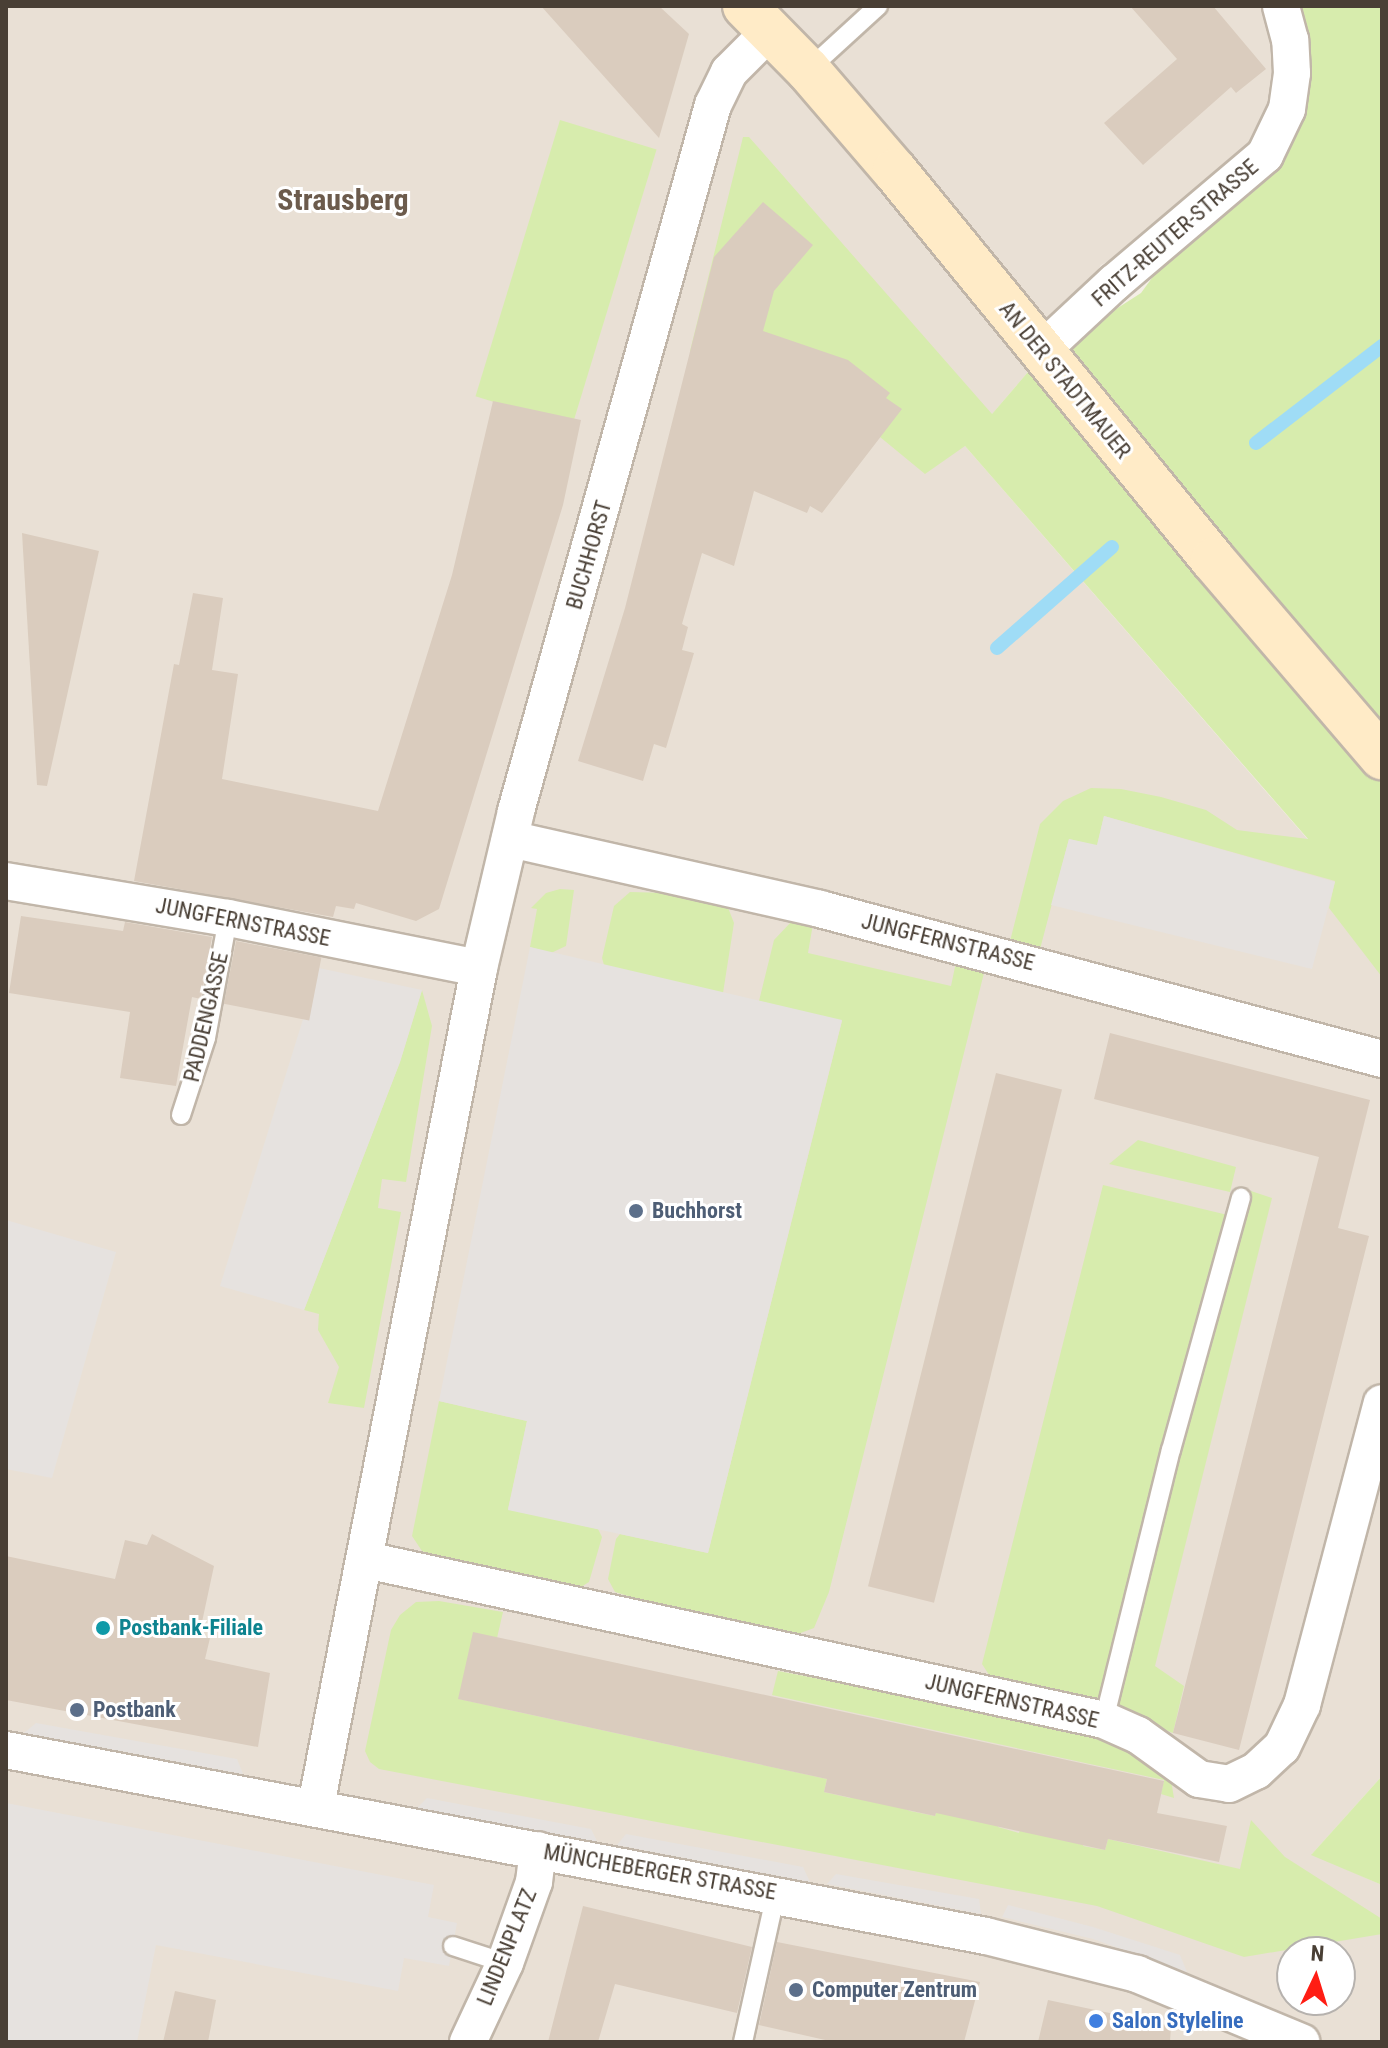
<!DOCTYPE html>
<html>
<head>
<meta charset="utf-8">
<style>
  body { margin:0 }
  #map { position:relative; width:1388px; height:2048px; overflow:hidden; background:#f5efe7; font-family:"Roboto Condensed",sans-serif }
  div>[style] { position:absolute }
  .residential>* { inset:0; background:#e9e0d5 }
  .green>* { inset:0; background:#d7ecad; transform-origin:0 0 }
  .parking>* { inset:0; background:#e6e2df }
  .stream>* { height:14px; margin:-7px; padding:0 7px; transform-origin:7px; border-radius:7px; background:#9fdcf6 }
  .building>* { inset:0; background:#daccbe; transform-origin:0 0 }
  .roads { filter:drop-shadow(2px 0 #c1b6a9) drop-shadow(-2px 0 #c1b6a9) drop-shadow(0 2px #c1b6a9) drop-shadow(0 -2px #c1b6a9) }
  .lane>* { height:18px; margin:-9px; padding:0 9px; transform-origin:9px; border-radius:9px; background:#fff }
  .street>* { height:36px; margin:-18px; padding:0 18px; transform-origin:18px; border-radius:18px; background:#fff }
  .secondary>* { height:44px; margin:-22px; padding:0 22px; transform-origin:22px; border-radius:22px; background:#ffebc7 }
  .dots>* { width:22px; height:22px; translate:-50% -50%; box-sizing:border-box; border:4px solid #fff; border-radius:50% }
  span { translate:-50% -50%; white-space:nowrap; text-align:center; line-height:1.15; -webkit-text-stroke:6px #fff; paint-order:stroke }
  .street-label { font-size:22px; color:#493f35 }
  .service-label { font-size:22px; color:#4e5e75; font-weight:700 }
  .left { translate:0 -50%; text-align:left }
  .culture-label { font-size:22px; color:#0d838f; font-weight:700 }
  .shop-label { font-size:22px; color:#366cbe; font-weight:700 }
  .district-label { font-size:30px; color:#6c5b4c; font-weight:700 }
  .frame { position:absolute; inset:0; border:8px solid #493f35; pointer-events:none }
  .north { position:absolute; left:1276px; top:1936px; width:80px; height:80px; box-sizing:border-box; background:#fff; border:2px solid #b6b2ae; border-radius:50%; rotate:4deg; font-size:22px; font-weight:700; line-height:32px; text-align:center; color:#493f35 }
  .north::after { content:''; display:block; margin:auto; width:28px; height:36px; background:#ff1d14; clip-path:polygon(50% 0,100% 100%,50% 72%,0 100%) }
</style>
</head>
<body>
<div id="map">
  <div class="residential">
    <i style="clip-path:polygon(evenodd,6px 6px,1280px 6px,1287px 109px,1200px 212px,1101px 265px,1040px 358px,965px 446px,1337px 873px,1382px 937px,1382px 1776px,1312px 1854px,1382px 1885px,1382px 2042px,6px 2042px,6px 6px,1292px 1952px,1340px 1952px,1340px 2000px,1292px 2000px,1292px 1952px)"></i>
  </div>
  <div class="green">
    <i style="clip-path:polygon(1281px 6px,1382px 6px,1382px 977px,1329px 908px,1335px 881px,1104px 816px,1097px 846px,1069px 839px,1039px 953px,1009px 945px,1040px 824px,1063px 801px,1091px 788px,1121px 789px,1161px 797px,1206px 810px,1237px 830px,1308px 839px,965px 446px,925px 474px,880px 437px,754px 367px,690px 351px,743px 137px,749px 137px,992px 414px,1040px 358px,1141px 293px,1200px 212px,1265px 155px)"></i>
    <i style="left:560px;top:120px;width:101px;height:289px;rotate:17deg"></i>
    <i style="clip-path:polygon(560px 889px,574px 890px,566px 946px,551px 953px,530px 947px,537px 909px,531px 908px,546px 893px)"></i>
    <i style="clip-path:polygon(630px 892px,668px 893px,727px 905px,734px 923px,723px 993px,604px 965px,602px 958px,614px 906px)"></i>
    <i style="clip-path:polygon(814px 918px,808px 953px,951px 986px,956px 962px,985px 969px,829px 1592px,814px 1628px,787px 1638px,637px 1606px,628px 1596px,615px 1592px,608px 1579px,616px 1539px,620px 1534px,708px 1553px,842px 1021px,759px 1001px,774px 940px,792px 921px)"></i>
    <i style="clip-path:polygon(422px 990px,432px 1026px,406px 1182px,382px 1179px,378px 1208px,401px 1212px,364px 1408px,328px 1403px,339px 1367px,318px 1330px,319px 1314px,304px 1310px,400px 1062px)"></i>
    <i style="clip-path:polygon(1138px 1140px,1236px 1167px,1230px 1192px,1109px 1164px)"></i>
    <i style="clip-path:polygon(1103px 1185px,1236px 1217px,1245px 1189px,1272px 1198px,1155px 1666px,1184px 1686px,1173px 1733px,1114px 1709px,993px 1681px,982px 1664px)"></i>
    <i style="clip-path:polygon(439px 1401px,527px 1421px,508px 1509px,598px 1529px,602px 1537px,589px 1582px,581px 1587px,461px 1566px,422px 1551px,412px 1536px)"></i>
    <i style="clip-path:polygon(439px 1601px,503px 1612px,497px 1638px,459px 1699px,827px 1779px,824px 1792px,850px 1798px,853px 1784px,910px 1811px,935px 1816px,939px 1802px,1000px 1815px,998px 1827px,1019px 1833px,1023px 1820px,1086px 1834px,1083px 1846px,1105px 1850px,1108px 1839px,1240px 1869px,1251px 1820px,1285px 1857px,1382px 1919px,1382px 1934px,1244px 1957px,1097px 1906px,379px 1769px,370px 1762px,365px 1751px,391px 1630px,400px 1615px,416px 1602px)"></i>
    <i style="clip-path:polygon(778px 1671px,955px 1705px,1131px 1746px,1171px 1780px,1174px 1798px,1161px 1794px,1164px 1780px,772px 1695px)"></i>
    <i style="clip-path:polygon(1382px 1776px,1382px 1885px,1311px 1855px)"></i>
  </div>
  <div class="parking">
    <i style="clip-path:polygon(1104px 816px,1335px 882px,1312px 969px,1051px 905px,1069px 839px,1097px 845px)"></i>
    <i style="clip-path:polygon(530px 947px,842px 1020px,708px 1553px,508px 1510px,527px 1421px,439px 1401px)"></i>
    <i style="clip-path:polygon(319px 968px,422px 990px,400px 1062px,304px 1310px,220px 1286px)"></i>
    <i style="clip-path:polygon(6px 1220px,116px 1252px,52px 1478px,6px 1469px)"></i>
    <i style="clip-path:polygon(36px 1723px,237px 1759px,243px 1774px,24px 1733px)"></i>
    <i style="clip-path:polygon(427px 1798px,591px 1829px,598px 1843px,417px 1808px)"></i>
    <i style="clip-path:polygon(6px 1803px,434px 1885px,428px 1917px,457px 1923px,449px 1966px,404px 1958px,398px 1991px,156px 1945px,137px 2042px,6px 2042px)"></i>
    <i style="clip-path:polygon(626px 1834px,803px 1867px,810px 1882px,617px 1845px)"></i>
    <i style="clip-path:polygon(836px 1874px,979px 1899px,981px 1914px,827px 1884px)"></i>
    <i style="clip-path:polygon(1008px 1905px,1093px 1927px,1180px 1955px,1187px 1972px,1093px 1939px,1002px 1917px)"></i>
  </div>
  <div class="stream">
    <i style="left:1256px;top:443px;width:159px;rotate:-37.6deg"></i>
    <i style="left:997px;top:648px;width:153px;rotate:-41.3deg"></i>
  </div>
  <div class="building">
    <i style="clip-path:polygon(541px 6px,659px 6px,689px 34px,659px 138px)"></i>
    <i style="clip-path:polygon(1130px 6px,1213px 6px,1266px 69px,1236px 93px,1231px 87px,1143px 165px,1104px 123px,1177px 59px)"></i>
    <i style="clip-path:polygon(763px 202px,813px 245px,774px 291px,763px 331px,848px 360px,890px 393px,886px 398px,902px 409px,822px 513px,810px 506px,807px 513px,754px 491px,734px 566px,702px 553px,682px 624px,688px 627px,682px 650px,694px 653px,666px 748px,654px 744px,643px 781px,578px 761px,625px 608px,714px 257px)"></i>
    <i style="clip-path:polygon(493px 401px,581px 420px,563px 505px,439px 909px,416px 921px,356px 903px,354px 909px,336px 906px,333px 917px,134px 881px,174px 664px,179px 665px,193px 593px,223px 598px,212px 670px,238px 674px,222px 779px,378px 811px,452px 575px)"></i>
    <i style="clip-path:polygon(22px 533px,99px 551px,47px 786px,37px 785px)"></i>
    <i style="clip-path:polygon(21px 916px,123px 931px,125px 922px,212px 937px,201px 999px,192px 997px,176px 1086px,120px 1078px,130px 1012px,9px 993px)"></i>
    <i style="left:236px;top:941px;width:87px;height:64px;rotate:11deg"></i>
    <i style="clip-path:polygon(1110px 1033px,1370px 1100px,1338px 1228px,1369px 1236px,1239px 1750px,1173px 1733px,1319px 1157px,1094px 1099px)"></i>
    <i style="left:996px;top:1073px;width:68px;height:529px;rotate:14deg"></i>
    <i style="clip-path:polygon(152px 1534px,214px 1566px,199px 1636px,210px 1638px,205px 1659px,270px 1673px,258px 1747px,6px 1700px,6px 1556px,115px 1579px,125px 1540px,147px 1545px)"></i>
    <i style="clip-path:polygon(473px 1632px,1164px 1781px,1157px 1813px,1227px 1826px,1219px 1862px,1108px 1839px,1105px 1850px,936px 1813px,935px 1816px,824px 1792px,827px 1779px,458px 1699px)"></i>
    <i style="clip-path:polygon(583px 1906px,752px 1947px,737px 2013px,615px 1984px,598px 2042px,548px 2042px)"></i>
    <i style="clip-path:polygon(777px 1942px,980px 1982px,964px 2042px,834px 2042px,759px 2025px)"></i>
    <i style="clip-path:polygon(175px 1991px,216px 2000px,208px 2042px,163px 2042px)"></i>
    <i style="clip-path:polygon(1048px 2000px,1171px 2026px,1170px 2042px,1038px 2042px)"></i>
  </div>
  <div class="roads">
    <div class="lane">
      <i style="left:808px;top:70px;width:95px;rotate:-42.4deg"></i>
      <i style="left:181px;top:1115px;width:81px;rotate:-72deg"></i>
      <i style="left:206px;top:1038px;width:122px;rotate:-79.6deg"></i>
      <i style="left:1104px;top:1720px;width:278px;rotate:-76.1deg"></i>
      <i style="left:1171px;top:1450px;width:262px;rotate:-74.5deg"></i>
      <i style="left:453px;top:1946px;width:55px;rotate:18.1deg"></i>
      <i style="left:743px;top:2042px;width:153px;rotate:-77.5deg"></i>
    </div>
    <div class="street">
      <i style="left:1041px;top:351px;width:100px;rotate:-43deg"></i>
      <i style="left:1114px;top:283px;width:198px;rotate:-40.3deg"></i>
      <i style="left:1265px;top:155px;width:51px;rotate:-64.4deg"></i>
      <i style="left:1287px;top:109px;width:36px;rotate:-82deg"></i>
      <i style="left:1292px;top:73px;width:33px;rotate:-93deg"></i>
      <i style="left:1290px;top:40px;width:35px;rotate:-105deg"></i>
      <i style="left:510px;top:839px;width:318px;rotate:12.7deg"></i>
      <i style="left:820px;top:909px;width:582px;rotate:14.94deg"></i>
      <i style="left:6px;top:881px;width:225px;rotate:9.5deg"></i>
      <i style="left:228px;top:918px;width:256px;rotate:11.3deg"></i>
      <i style="left:366px;top:1560px;width:755px;rotate:12.23deg"></i>
      <i style="left:1104px;top:1720px;width:37px;rotate:24deg"></i>
      <i style="left:1138px;top:1735px;width:75px;rotate:35.8deg"></i>
      <i style="left:1199px;top:1779px;width:30px;rotate:9deg"></i>
      <i style="left:1229px;top:1784px;width:30px;rotate:-26deg"></i>
      <i style="left:1256px;top:1771px;width:35px;rotate:-43deg"></i>
      <i style="left:1282px;top:1747px;width:47px;rotate:-64.5deg"></i>
      <i style="left:1302px;top:1705px;width:312px;rotate:-75.2deg"></i>
      <i style="left:6px;top:1750px;width:997px;rotate:10.75deg"></i>
      <i style="left:986px;top:1936px;width:156px;rotate:14.1deg"></i>
      <i style="left:1137px;top:1974px;width:178px;rotate:22.5deg"></i>
      <i style="left:316px;top:1806px;width:854px;rotate:-78.99deg"></i>
      <i style="left:479px;top:968px;width:161px;rotate:-76.7deg"></i>
      <i style="left:516px;top:811px;width:733px;rotate:-74.41deg"></i>
      <i style="left:713px;top:105px;width:37px;rotate:-64deg"></i>
      <i style="left:729px;top:72px;width:58px;rotate:-45deg"></i>
      <i style="left:468px;top:2042px;width:87px;rotate:-64.9deg"></i>
      <i style="left:505px;top:1963px;width:86px;rotate:-70.3deg"></i>
      <i style="left:534px;top:1882px;width:32px;rotate:-83deg"></i>
    </div>
    <div class="secondary">
      <i style="left:745px;top:6px;width:90px;rotate:45.5deg"></i>
      <i style="left:808px;top:70px;width:133px;rotate:49.3deg"></i>
      <i style="left:895px;top:171px;width:502px;rotate:50.73deg"></i>
      <i style="left:1213px;top:560px;width:260px;rotate:49.4deg"></i>
    </div>
  </div>
  <div class="dots">
    <i style="left:636px;top:1211px;background:#5c6f8a"></i>
    <i style="left:103px;top:1628px;background:#0f9aa8"></i>
    <i style="left:77px;top:1710px;background:#5c6f8a"></i>
    <i style="left:796px;top:1990px;background:#5c6f8a"></i>
    <i style="left:1096px;top:2021px;background:#3f7fe0"></i>
  </div>
  <div class="street-label">
    <span style="left:1175px;top:233px;rotate:-41deg">FRITZ-REUTER-STRASSE</span>
    <span style="left:1065px;top:380px;rotate:51deg">AN DER STADTMAUER</span>
    <span style="left:589px;top:555px;rotate:-74deg">BUCHHORST</span>
    <span style="left:243px;top:922px;rotate:11deg">JUNGFERNSTRASSE</span>
    <span style="left:948px;top:942px;rotate:14deg">JUNGFERNSTRASSE</span>
    <span style="left:206px;top:1017px;rotate:-77deg">PADDENGASSE</span>
    <span style="left:1012px;top:1701px;rotate:13deg">JUNGFERNSTRASSE</span>
    <span style="left:660px;top:1872px;rotate:10deg">MÜNCHEBERGER STRASSE</span>
    <span style="left:507px;top:1947px;rotate:-68deg">LINDENPLATZ</span>
  </div>
  <div class="service-label">
    <span class="left" style="left:652px;top:1211px">Buchhorst</span>
    <span class="left" style="left:93px;top:1710px">Postbank</span>
    <span class="left" style="left:812px;top:1990px">Computer Zentrum</span>
  </div>
  <div class="culture-label">
    <span class="left" style="left:119px;top:1628px">Postbank-Filiale</span>
  </div>
  <div class="shop-label">
    <span class="left" style="left:1112px;top:2021px">Salon Styleline</span>
  </div>
  <div class="district-label">
    <span style="left:343px;top:200px">Strausberg</span>
  </div>
  <div class="frame"></div>
  <div class="north">N</div>
</div>
</body>
</html>
